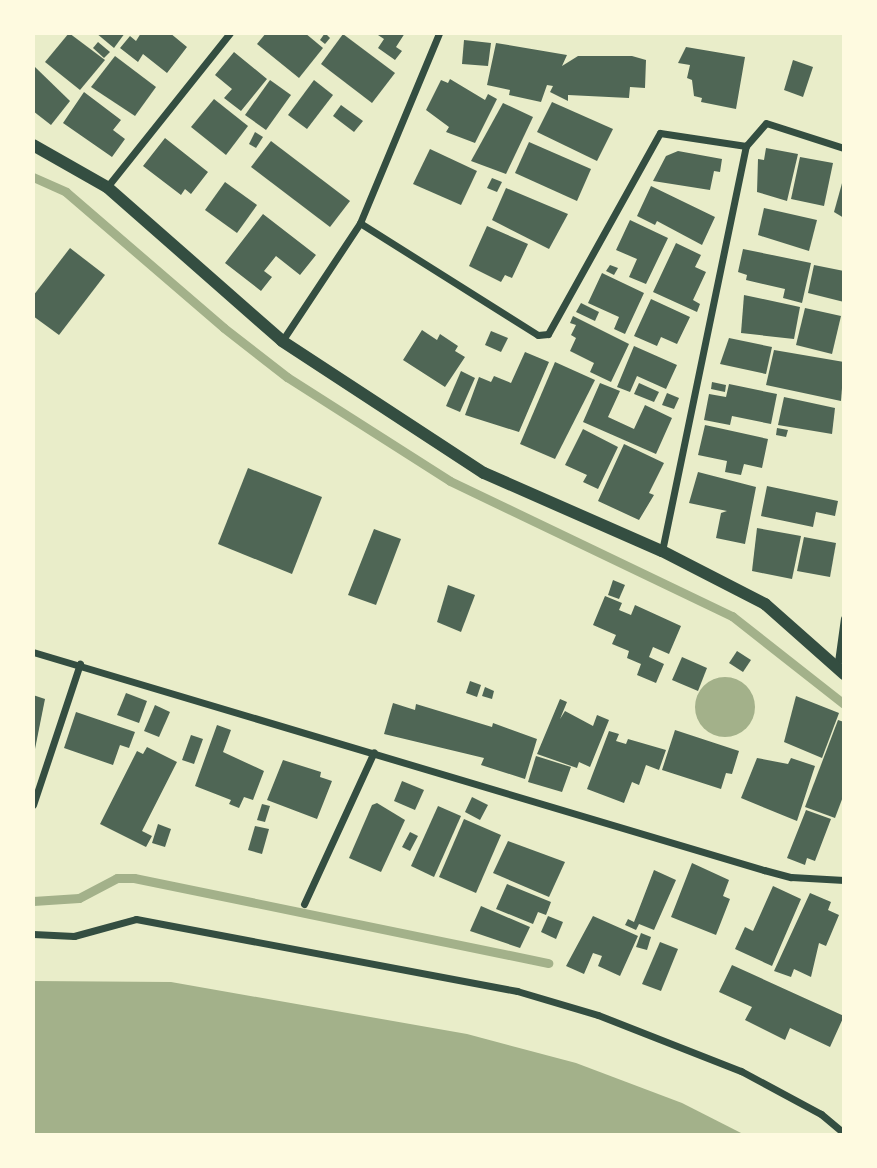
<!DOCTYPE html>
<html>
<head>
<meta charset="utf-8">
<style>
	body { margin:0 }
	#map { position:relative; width:877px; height:1168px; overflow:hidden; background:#e9edc9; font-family:"Source Serif 4",serif }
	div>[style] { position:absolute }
	.water>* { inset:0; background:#a3b18a }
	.round { border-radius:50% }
	.stream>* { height:9px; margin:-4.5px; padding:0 4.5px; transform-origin:4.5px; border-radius:4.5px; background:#a3b18a }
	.building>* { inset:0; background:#4f6655 }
	.minor>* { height:7px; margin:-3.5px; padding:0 3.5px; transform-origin:3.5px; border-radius:3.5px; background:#344e41 }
	.tertiary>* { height:12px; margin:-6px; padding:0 6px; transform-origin:6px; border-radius:6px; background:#344e41 }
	span { translate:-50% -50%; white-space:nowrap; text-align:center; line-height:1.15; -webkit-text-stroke:7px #fefae0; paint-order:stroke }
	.frame { position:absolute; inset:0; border:35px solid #fefae0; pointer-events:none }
</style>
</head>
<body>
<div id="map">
	<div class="water">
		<div class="round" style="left:695px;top:677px;width:60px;height:60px"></div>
		<div style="clip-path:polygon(33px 981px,171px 982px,467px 1034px,576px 1063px,682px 1103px,745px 1135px,33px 1135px)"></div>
	</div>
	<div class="stream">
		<div style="left:33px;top:177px;width:36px;rotate:24deg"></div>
		<div style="left:66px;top:192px;width:208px;rotate:40.7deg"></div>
		<div style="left:224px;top:328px;width:80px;rotate:37.9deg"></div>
		<div style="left:287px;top:377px;width:193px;rotate:32.5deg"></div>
		<div style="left:450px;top:481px;width:313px;rotate:25.6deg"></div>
		<div style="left:732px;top:616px;width:142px;rotate:38.2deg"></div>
		<div style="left:33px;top:901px;width:46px;rotate:-3.7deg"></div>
		<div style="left:79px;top:898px;width:43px;rotate:-27.8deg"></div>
		<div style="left:117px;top:878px;width:17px"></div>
		<div style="left:134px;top:878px;width:423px;rotate:11.6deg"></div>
	</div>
	<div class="building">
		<div style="clip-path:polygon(69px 33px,105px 60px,80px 90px,45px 62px)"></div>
		<div style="clip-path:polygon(96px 33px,125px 33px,114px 48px)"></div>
		<div style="clip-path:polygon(141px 33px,170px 33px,187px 47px,167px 73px,143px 54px,138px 62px,120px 48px,130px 36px,136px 41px)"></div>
		<div style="clip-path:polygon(266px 33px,305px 33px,323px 48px,299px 78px,257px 44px)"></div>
		<div style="clip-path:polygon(325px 33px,330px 38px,325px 44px,320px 40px)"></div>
		<div style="clip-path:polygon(375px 33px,405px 33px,396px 47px,402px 51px,395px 60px,378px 48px,384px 39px)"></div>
		<div style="clip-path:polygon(343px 34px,395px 73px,372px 103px,321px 64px)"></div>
		<div style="clip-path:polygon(464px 40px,491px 43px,488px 66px,462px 64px)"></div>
		<div style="clip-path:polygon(98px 42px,110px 52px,104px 58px,93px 48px)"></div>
		<div style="clip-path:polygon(496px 43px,567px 55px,562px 66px,578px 56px,632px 56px,646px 60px,645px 88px,630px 87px,629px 98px,568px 95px,568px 101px,550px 92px,553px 86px,547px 85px,541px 102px,509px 95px,510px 90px,487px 85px)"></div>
		<div style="clip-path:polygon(686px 47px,745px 57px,736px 109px,701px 102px,702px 98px,694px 96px,692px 80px,687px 78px,690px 65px,678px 63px)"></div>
		<div style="clip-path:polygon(234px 52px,267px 79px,241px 111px,224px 98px,232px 89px,215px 75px)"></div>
		<div style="clip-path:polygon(115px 56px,156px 87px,135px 116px,91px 87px)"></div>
		<div style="clip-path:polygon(793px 60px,813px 67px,803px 97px,784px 90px)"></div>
		<div style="clip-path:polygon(35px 67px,70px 101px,51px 125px,33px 111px)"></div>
		<div style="clip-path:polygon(450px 79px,485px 100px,488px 94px,497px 99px,475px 143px,446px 132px,449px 127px,426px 110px,441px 80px,448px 83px)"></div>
		<div style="clip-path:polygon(270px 80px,291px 95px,266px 130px,245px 115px)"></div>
		<div style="clip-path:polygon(314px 80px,333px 95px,307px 129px,288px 115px)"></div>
		<div style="clip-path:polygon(84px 92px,121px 120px,113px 130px,125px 139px,112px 157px,63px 123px)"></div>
		<div style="clip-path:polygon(214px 99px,248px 126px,226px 155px,191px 127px)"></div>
		<div style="clip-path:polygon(552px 102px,613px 129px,597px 161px,537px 132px)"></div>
		<div style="clip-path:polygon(503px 103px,533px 117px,506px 174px,471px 161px)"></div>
		<div style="clip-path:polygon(341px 105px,363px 121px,354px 132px,333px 116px)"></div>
		<div style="clip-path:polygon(255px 132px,263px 137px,256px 148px,249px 144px)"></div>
		<div style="clip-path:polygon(165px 138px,208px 172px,191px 194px,185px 189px,181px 195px,143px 166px)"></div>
		<div style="clip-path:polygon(271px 141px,350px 201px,330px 227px,251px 167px)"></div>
		<div style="clip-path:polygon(529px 142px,591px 169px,577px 201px,515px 173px)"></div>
		<div style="clip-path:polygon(766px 148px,798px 154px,787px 201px,757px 192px,758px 159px,764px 160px)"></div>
		<div style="clip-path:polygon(430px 149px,477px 171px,461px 205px,413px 184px)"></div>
		<div style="clip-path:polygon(678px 151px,722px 159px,720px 172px,714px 171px,710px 190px,653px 181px,666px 156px)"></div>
		<div style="clip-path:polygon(800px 157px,833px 163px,824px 206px,791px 199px)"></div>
		<div style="clip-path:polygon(844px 176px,844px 218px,834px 212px)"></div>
		<div style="clip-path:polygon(492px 178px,502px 182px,497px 192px,487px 188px)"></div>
		<div style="clip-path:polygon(225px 182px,257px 205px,237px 233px,205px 210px)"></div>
		<div style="clip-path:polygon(651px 186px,715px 217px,702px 245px,657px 221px,655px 225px,637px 216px)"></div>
		<div style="clip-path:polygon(506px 188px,568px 214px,549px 249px,492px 220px)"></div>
		<div style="clip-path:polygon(764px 208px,817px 220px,809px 251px,758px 235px)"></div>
		<div style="clip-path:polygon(263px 214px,316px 255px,300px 275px,276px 256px,264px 271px,272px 277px,261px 291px,225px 263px)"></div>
		<div style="clip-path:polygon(630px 220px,668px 238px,646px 284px,629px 277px,637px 259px,616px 250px)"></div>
		<div style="clip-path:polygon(487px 226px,528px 244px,512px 278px,505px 275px,501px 282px,469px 266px)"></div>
		<div style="clip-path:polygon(676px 243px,701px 255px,695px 267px,706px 272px,693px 300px,700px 304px,697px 312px,653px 292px)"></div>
		<div style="clip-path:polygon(70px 248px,105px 275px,59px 335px,33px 316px,33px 296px)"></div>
		<div style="clip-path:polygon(743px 249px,811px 263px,802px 303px,783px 298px,785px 289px,746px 280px,747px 275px,738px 272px)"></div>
		<div style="clip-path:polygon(610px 265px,618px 268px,614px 275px,606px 271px)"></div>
		<div style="clip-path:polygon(814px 265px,844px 271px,844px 302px,808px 293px)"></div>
		<div style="clip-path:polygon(602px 273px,644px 293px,625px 334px,614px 329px,619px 317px,588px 303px)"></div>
		<div style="clip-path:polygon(744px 295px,800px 307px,794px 339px,741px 333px)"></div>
		<div style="clip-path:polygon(651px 299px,690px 317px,677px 344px,661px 337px,657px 346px,634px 336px)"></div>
		<div style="clip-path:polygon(581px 303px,599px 312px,595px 321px,576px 312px)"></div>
		<div style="clip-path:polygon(805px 308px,841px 316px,832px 354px,796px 345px)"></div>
		<div style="clip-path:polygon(573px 316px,629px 344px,611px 382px,590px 372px,594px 363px,570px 351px,576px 338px,571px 335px,576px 325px,570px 323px)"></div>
		<div style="clip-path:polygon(422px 330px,437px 340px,440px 334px,458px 346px,455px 351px,465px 357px,445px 387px,403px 360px)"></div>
		<div style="clip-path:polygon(491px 331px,508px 338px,501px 352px,485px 345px)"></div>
		<div style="clip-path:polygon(729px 338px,772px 347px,766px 374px,720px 364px)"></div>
		<div style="clip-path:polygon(634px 346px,677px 365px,666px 389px,637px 376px,630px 392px,617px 387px)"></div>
		<div style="clip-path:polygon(774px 350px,844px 362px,841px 401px,766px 385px)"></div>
		<div style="clip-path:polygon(525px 352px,549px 362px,519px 432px,465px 415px,479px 377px,491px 382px,494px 376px,511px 383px)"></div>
		<div style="clip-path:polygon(555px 362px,595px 380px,555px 459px,520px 444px)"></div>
		<div style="clip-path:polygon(461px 371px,475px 378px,460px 412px,446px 406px)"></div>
		<div style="clip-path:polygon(712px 382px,726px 385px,725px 392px,711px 389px)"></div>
		<div style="clip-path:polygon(600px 383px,620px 391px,608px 417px,634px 429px,645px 405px,672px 418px,656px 454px,583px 422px)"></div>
		<div style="clip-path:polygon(639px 383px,659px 392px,654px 402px,634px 394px)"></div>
		<div style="clip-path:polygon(729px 384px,777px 394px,771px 424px,732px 416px,730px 425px,704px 420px,709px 394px,726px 397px)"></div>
		<div style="clip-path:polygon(667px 393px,679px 398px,674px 409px,662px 405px)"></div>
		<div style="clip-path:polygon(784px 397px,835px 408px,832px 434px,778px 425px)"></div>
		<div style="clip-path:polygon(705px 425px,768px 439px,762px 468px,744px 464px,741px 475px,725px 472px,727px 461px,698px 455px)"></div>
		<div style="clip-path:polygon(777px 428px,788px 430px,786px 437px,776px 435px)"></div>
		<div style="clip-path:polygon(583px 429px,618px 447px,598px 489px,583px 482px,587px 475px,565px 465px)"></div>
		<div style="clip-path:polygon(624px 444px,664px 463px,649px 493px,654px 495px,639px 520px,598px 501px)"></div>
		<div style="clip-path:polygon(248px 468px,322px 497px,292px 574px,218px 544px)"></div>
		<div style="clip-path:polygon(698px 472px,756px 487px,745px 544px,716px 538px,721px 513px,727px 511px,689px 503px)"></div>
		<div style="clip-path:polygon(767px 486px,838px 501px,835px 516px,816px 512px,813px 527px,761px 516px)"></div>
		<div style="clip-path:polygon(757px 528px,801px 536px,792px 579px,752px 571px)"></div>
		<div style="clip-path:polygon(374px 529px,401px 539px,376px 605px,348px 595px)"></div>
		<div style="clip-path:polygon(804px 537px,836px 543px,830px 577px,797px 571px)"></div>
		<div style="clip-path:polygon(613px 580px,625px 585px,619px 599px,608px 595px)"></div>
		<div style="clip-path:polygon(448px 585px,475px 595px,461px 632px,437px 622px)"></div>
		<div style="clip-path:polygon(605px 596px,622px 603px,619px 610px,631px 615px,635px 605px,681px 626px,669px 654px,653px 647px,649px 657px,664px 664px,656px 683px,637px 675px,641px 664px,627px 658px,629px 651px,612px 644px,616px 635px,593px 625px)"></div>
		<div style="clip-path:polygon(737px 651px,751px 660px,743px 672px,729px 663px)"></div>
		<div style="clip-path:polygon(682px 657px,707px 668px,698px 691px,672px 680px)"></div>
		<div style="clip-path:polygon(470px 681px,481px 685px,477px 697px,466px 693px)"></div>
		<div style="clip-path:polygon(485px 687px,494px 691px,492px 699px,482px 696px)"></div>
		<div style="clip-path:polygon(126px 693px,147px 701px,139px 723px,117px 715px)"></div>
		<div style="clip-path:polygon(33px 695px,45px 699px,34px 754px,33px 754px)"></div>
		<div style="clip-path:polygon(796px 696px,839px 713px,822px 758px,784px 742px)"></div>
		<div style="clip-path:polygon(560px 699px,567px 702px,560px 719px,565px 711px,593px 726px,597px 715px,609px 720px,590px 767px,579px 762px,577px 768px,537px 754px)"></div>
		<div style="clip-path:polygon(393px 703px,415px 710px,416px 704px,492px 727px,493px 723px,537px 739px,525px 779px,481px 765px,484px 758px,384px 734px)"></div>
		<div style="clip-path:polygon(155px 705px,170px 712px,159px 737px,144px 731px)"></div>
		<div style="clip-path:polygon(76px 712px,135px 732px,129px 748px,120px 745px,113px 765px,64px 748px)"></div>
		<div style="clip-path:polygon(838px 720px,844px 722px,844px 794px,835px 818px,805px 807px)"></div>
		<div style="clip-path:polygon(217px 725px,231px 730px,223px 752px,264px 771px,253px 800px,244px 797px,239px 808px,229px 804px,231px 800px,195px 786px)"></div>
		<div style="clip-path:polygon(675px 730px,739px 751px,732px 774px,726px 773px,721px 789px,662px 770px)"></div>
		<div style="clip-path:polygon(609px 731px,619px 734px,616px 741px,626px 744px,628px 739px,666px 750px,659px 770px,646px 765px,639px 785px,632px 782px,624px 803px,587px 789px)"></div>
		<div style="clip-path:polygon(191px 735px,203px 739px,194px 764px,182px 760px)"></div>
		<div style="clip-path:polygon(147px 747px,177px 762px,142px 831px,152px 836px,146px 847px,100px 824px,137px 751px,143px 754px)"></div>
		<div style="clip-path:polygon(536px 756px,571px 767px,562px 792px,528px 782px)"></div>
		<div style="clip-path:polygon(757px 758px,788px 764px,791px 758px,815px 766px,797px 821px,741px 798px)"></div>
		<div style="clip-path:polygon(283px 760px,321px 772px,320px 777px,332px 781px,317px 819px,267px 800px)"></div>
		<div style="clip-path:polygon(402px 781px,424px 790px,415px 810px,394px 801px)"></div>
		<div style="clip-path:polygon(472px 797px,488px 805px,480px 820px,465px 812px)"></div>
		<div style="clip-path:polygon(377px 803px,405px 820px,381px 872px,349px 858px,372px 805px)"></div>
		<div style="clip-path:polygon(262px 804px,270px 806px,265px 822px,257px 820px)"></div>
		<div style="clip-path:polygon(438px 806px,461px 816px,434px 877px,411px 866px)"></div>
		<div style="clip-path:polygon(806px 810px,831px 819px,815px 861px,807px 858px,805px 865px,787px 858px)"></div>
		<div style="clip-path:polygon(464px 819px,501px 835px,476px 893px,439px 877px)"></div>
		<div style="clip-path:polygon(158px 824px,171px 829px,165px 847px,152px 843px)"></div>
		<div style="clip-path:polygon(255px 826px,269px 829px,262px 854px,248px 850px)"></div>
		<div style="clip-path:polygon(410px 832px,418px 836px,410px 851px,402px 847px)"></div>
		<div style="clip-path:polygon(508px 841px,565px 862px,549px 897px,493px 873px)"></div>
		<div style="clip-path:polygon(692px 863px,729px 880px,723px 896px,730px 899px,716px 935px,671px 917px)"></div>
		<div style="clip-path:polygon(654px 870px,676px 880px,654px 930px,639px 924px,636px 930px,625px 925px,628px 919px,634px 922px)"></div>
		<div style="clip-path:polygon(507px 884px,551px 902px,546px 915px,538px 912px,533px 924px,496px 909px)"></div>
		<div style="clip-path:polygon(773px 886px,801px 899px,772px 966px,735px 949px,745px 927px,753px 931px)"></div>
		<div style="clip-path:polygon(810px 893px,831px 902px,828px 910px,839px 915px,826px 946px,819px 943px,811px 977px,794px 969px,791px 977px,774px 971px)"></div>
		<div style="clip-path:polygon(481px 906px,530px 927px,520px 948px,470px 931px)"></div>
		<div style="clip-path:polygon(548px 916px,563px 922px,556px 939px,541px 932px)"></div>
		<div style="clip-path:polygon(593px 916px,638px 936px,620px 976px,598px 966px,602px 956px,593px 953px,584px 974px,566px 966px)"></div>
		<div style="clip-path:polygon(641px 933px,651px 937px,647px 950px,636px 947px)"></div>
		<div style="clip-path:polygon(660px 942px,678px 949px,661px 991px,642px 984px)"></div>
		<div style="clip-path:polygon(732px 965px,844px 1016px,830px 1047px,790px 1028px,785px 1040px,745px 1020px,752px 1007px,719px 992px)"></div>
	</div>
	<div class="minor">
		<div style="left:107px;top:187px;width:197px;rotate:-51.4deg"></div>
		<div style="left:360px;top:223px;width:210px;rotate:32.2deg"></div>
		<div style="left:538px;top:335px;width:10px;rotate:-6deg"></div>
		<div style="left:548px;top:334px;width:230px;rotate:-60.9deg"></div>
		<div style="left:660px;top:133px;width:87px;rotate:8.6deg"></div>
		<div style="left:282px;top:341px;width:141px;rotate:-56.5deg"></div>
		<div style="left:360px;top:223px;width:206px;rotate:-67.4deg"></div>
		<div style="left:662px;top:551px;width:414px;rotate:-78.3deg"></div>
		<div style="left:746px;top:146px;width:30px;rotate:-49deg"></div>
		<div style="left:766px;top:123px;width:82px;rotate:17.8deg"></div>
		<div style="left:33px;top:652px;width:763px;rotate:16.61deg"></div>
		<div style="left:764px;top:870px;width:28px;rotate:15deg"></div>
		<div style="left:791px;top:877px;width:53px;rotate:3.2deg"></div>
		<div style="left:837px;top:669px;width:51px;rotate:-82.2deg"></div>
		<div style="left:33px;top:805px;width:149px;rotate:-71.6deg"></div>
		<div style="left:304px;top:904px;width:167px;rotate:-65.3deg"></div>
		<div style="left:33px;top:934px;width:41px;rotate:2.8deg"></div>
		<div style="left:74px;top:936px;width:64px;rotate:-15.3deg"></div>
		<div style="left:136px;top:919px;width:388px;rotate:10.7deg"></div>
		<div style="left:517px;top:991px;width:84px;rotate:16.5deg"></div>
		<div style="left:598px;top:1015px;width:154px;rotate:21.4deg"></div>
		<div style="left:741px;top:1071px;width:91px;rotate:28.3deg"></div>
		<div style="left:821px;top:1114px;width:30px;rotate:40deg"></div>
	</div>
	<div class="tertiary">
		<div style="left:33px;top:145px;width:85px;rotate:29.6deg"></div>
		<div style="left:107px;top:187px;width:233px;rotate:41.3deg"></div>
		<div style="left:282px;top:341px;width:241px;rotate:33.2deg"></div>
		<div style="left:484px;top:473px;width:194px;rotate:23.7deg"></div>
		<div style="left:662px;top:551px;width:116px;rotate:27.2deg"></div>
		<div style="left:765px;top:604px;width:106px;rotate:41.5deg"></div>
	</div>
	<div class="frame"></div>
</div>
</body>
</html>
